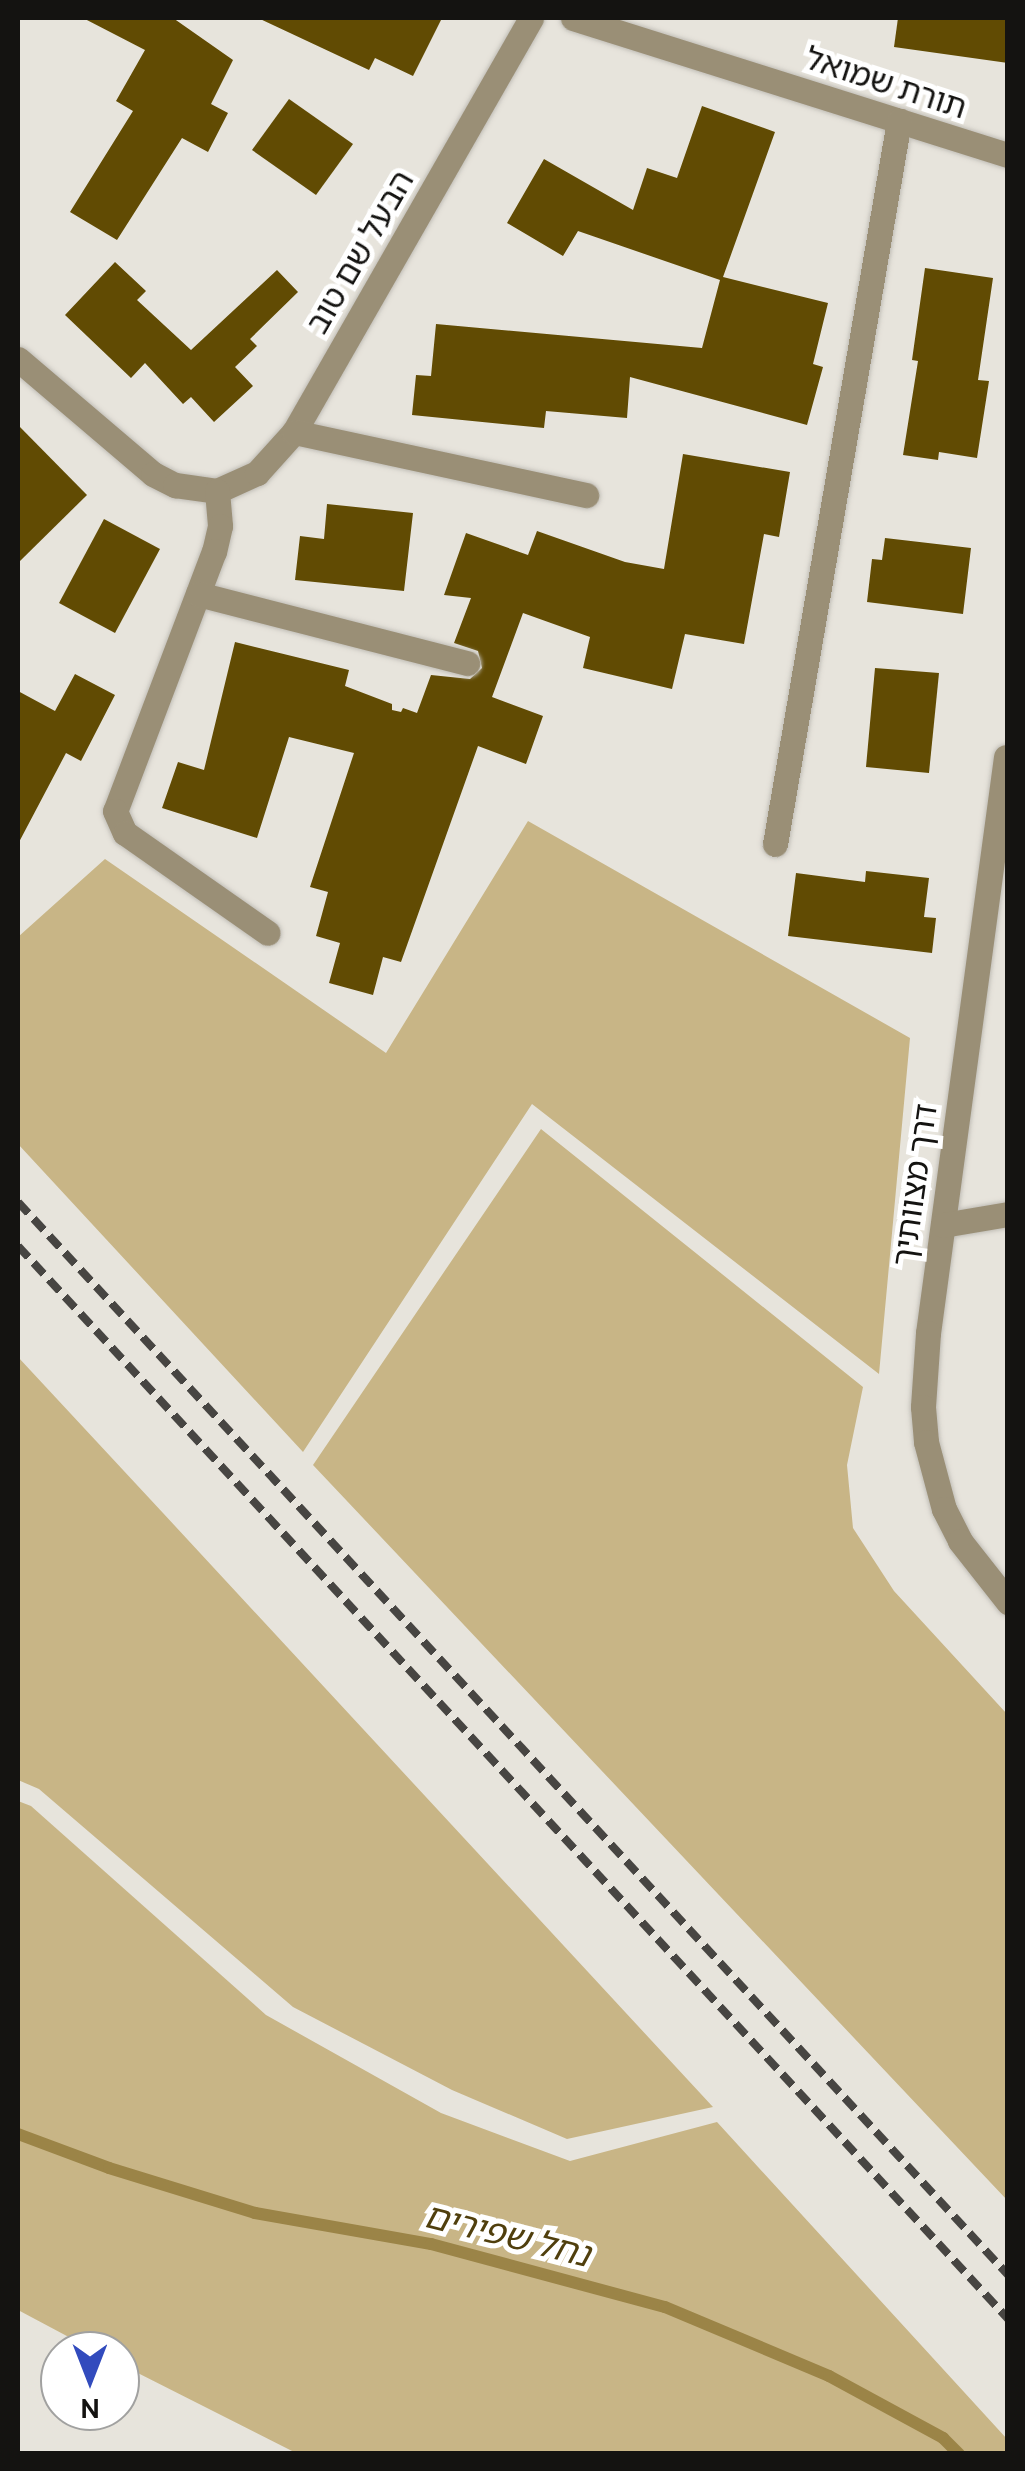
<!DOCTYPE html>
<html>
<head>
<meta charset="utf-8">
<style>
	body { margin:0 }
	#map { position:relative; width:1025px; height:2471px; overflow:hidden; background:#e7e4dc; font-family:Cabin,"Noto Sans Hebrew",sans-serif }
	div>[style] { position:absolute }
	.green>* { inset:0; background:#c8b586 }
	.stream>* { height:12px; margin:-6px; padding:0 6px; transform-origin:6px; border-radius:6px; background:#9b8447 }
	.building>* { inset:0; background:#614b03 }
	.roads { filter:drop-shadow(0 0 2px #c1beb7) drop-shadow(0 0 2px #c1beb7) }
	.minor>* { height:25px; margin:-12.5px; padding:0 12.5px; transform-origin:12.5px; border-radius:12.5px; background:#9a8f76 }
	.rail>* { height:8px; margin-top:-4px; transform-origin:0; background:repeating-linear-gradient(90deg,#474542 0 15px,transparent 0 23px) }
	span { translate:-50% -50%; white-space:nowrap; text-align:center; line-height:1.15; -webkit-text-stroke:10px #fff; paint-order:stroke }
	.street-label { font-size:32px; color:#141311 }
	.water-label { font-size:35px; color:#503f0d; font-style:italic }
	.frame { position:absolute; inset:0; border:20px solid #141311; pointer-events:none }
	.north { position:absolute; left:40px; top:2331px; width:100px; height:100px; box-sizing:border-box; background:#fff; border:2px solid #a1a1a0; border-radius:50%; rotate:180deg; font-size:28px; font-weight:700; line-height:40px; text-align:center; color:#141311 }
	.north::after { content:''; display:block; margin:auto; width:35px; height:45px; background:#324bbd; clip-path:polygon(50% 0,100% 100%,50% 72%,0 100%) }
</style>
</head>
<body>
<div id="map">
	<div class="green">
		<div style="clip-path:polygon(528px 821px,910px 1038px,879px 1374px,532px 1104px,303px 1452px,18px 1144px,18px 937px,105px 859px,386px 1053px)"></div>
		<div style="clip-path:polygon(541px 1129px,863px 1387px,847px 1465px,853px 1528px,894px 1591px,1007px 1714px,1007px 2200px,313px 1465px)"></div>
		<div style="clip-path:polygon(18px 1357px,163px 1513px,713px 2107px,567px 2139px,452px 2090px,293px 2007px,39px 1789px,18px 1780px)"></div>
		<div style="clip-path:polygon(18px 1801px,31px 1806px,266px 2015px,441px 2113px,570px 2161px,717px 2122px,1007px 2439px,1007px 2453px,296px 2453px,120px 2364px,120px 2351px,95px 2351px,18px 2310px)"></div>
	</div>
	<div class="stream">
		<div style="left:18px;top:2134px;width:97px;rotate:20.5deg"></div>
		<div style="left:109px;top:2168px;width:153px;rotate:17.1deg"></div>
		<div style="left:255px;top:2213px;width:179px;rotate:10deg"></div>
		<div style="left:431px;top:2244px;width:242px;rotate:15.1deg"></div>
		<div style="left:665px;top:2307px;width:178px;rotate:22.8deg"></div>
		<div style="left:829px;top:2376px;width:130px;rotate:28.5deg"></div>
		<div style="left:943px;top:2438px;width:23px;rotate:45deg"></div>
	</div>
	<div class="building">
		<div style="clip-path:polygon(83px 18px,173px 18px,233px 60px,211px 104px,228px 113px,208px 152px,182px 138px,117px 240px,70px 212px,133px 111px,116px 101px,145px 50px)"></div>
		<div style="clip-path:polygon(258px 18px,442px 18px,413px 76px,375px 58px,369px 70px)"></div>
		<div style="clip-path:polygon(898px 18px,1008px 18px,1008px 63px,894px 47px)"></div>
		<div style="clip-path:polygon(289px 99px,353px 144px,316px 195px,252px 150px)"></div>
		<div style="clip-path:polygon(702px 106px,775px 132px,723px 277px,828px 303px,813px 364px,823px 367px,807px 425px,630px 377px,627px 418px,546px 411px,544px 428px,412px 415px,416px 375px,431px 376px,436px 324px,702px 348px,720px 280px,578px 231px,563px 256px,507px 223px,544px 159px,633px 210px,647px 168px,677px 178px)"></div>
		<div style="clip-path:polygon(115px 262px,146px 291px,137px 300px,191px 350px,277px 270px,298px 292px,250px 339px,257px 346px,235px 367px,253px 386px,214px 422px,191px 397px,183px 404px,145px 363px,131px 378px,65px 315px)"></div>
		<div style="clip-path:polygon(925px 268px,993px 278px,978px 380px,989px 381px,977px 458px,939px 452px,938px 460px,903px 455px,918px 361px,912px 360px)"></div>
		<div style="clip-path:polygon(18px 425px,87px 495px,18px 563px)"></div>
		<div style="clip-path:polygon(683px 454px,790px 472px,779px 537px,764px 534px,744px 644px,685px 634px,672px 689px,583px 668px,590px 637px,523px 613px,492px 697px,543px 716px,526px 764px,478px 746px,401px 962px,383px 957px,373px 995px,329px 983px,340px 943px,316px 936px,328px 892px,310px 887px,354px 753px,289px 737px,257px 838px,162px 808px,178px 762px,204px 770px,235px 642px,349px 670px,345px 686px,392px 704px,392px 710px,401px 712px,403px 708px,417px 713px,431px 675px,470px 679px,482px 668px,478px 651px,454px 643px,471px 598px,444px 595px,466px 533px,528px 555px,537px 531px,625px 562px,664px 569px)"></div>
		<div style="clip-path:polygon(327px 504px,413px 513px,404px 591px,295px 580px,300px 536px,324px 539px)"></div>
		<div style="clip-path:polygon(104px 519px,160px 549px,115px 633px,59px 603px)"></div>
		<div style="clip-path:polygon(885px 538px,971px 548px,963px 614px,867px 602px,872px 559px,882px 560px)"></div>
		<div style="clip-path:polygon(875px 668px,939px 673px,929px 773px,866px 767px)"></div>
		<div style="clip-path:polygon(75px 674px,115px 695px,81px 761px,66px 753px,18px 844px,18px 691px,55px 711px)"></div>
		<div style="clip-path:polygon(866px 871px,929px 878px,924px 917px,936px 918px,932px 953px,788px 936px,796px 873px,865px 882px)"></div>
	</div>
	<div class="roads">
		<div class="minor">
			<div style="left:573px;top:18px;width:456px;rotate:17.5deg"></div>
			<div style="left:18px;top:359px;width:177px;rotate:40.4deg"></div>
			<div style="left:153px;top:474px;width:25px;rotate:27deg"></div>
			<div style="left:175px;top:485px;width:42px;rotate:8.1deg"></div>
			<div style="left:217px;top:491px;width:44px;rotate:-24.2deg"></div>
			<div style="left:257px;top:473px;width:55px;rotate:-47.9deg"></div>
			<div style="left:294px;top:432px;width:477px;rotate:-60.2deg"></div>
			<div style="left:294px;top:432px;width:299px;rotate:12.2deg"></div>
			<div style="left:217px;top:491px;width:35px;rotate:85deg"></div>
			<div style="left:220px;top:526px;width:26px;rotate:103deg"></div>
			<div style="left:214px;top:551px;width:278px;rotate:110.8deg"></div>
			<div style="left:115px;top:811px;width:24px;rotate:66deg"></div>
			<div style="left:125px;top:833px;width:174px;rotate:35deg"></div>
			<div style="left:198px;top:594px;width:278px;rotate:14.4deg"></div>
			<div style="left:1006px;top:757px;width:581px;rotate:97.71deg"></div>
			<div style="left:928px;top:1333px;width:74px;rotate:93.9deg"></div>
			<div style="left:923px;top:1407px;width:35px;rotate:85deg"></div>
			<div style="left:926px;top:1442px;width:69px;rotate:75deg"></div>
			<div style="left:944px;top:1509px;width:36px;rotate:63deg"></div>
			<div style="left:960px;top:1541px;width:78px;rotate:51.8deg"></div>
			<div style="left:775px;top:844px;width:734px;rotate:-80.27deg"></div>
			<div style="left:943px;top:1225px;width:66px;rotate:-9.6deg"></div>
		</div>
	</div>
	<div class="rail">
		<div style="left:18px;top:1202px;width:1460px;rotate:47.3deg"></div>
		<div style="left:18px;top:1246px;width:1460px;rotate:47.3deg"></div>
	</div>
	<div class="street-label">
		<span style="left:886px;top:83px;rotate:18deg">תורת שמואל</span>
		<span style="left:360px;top:252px;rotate:-60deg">הבעל שם טוב</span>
		<span style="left:915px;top:1185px;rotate:-82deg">דרך מצוותיך</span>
	</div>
	<div class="water-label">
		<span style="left:507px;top:2235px;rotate:14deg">נחל שפירים</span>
	</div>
	<div class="frame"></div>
	<div class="north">N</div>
</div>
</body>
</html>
